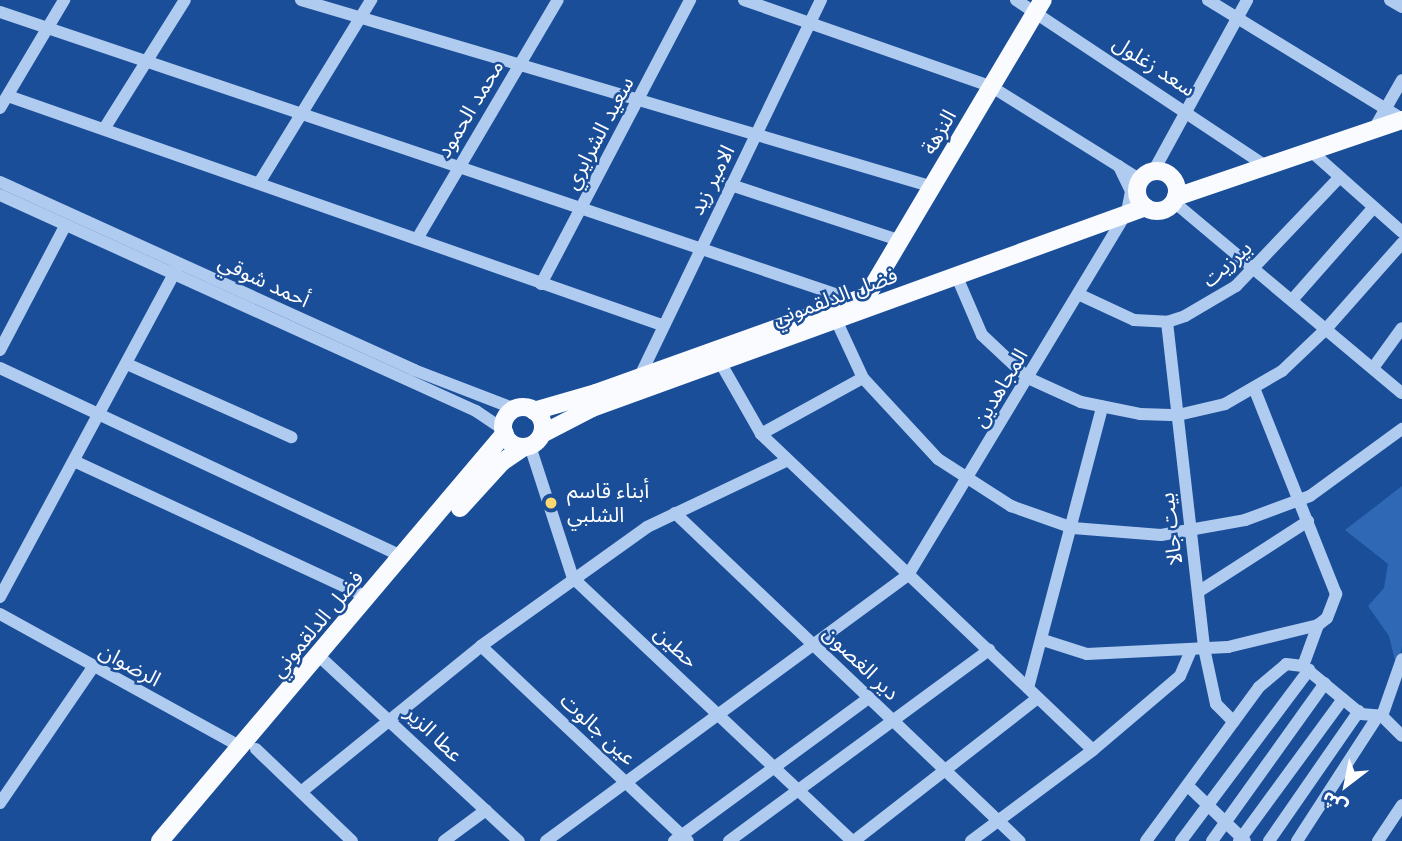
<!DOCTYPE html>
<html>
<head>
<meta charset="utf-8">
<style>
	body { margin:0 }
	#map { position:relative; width:1402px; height:841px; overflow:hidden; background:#1b4e98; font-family:Helvetica,"Noto Sans Arabic",sans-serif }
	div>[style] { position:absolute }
	.green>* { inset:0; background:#2f68b5 }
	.minor>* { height:12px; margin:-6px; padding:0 6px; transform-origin:6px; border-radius:6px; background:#b0cbf0 }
	.major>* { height:18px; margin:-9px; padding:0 9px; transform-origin:9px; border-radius:9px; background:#f9fbff }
	.major>.ring { margin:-9px; padding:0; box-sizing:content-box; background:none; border:18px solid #f9fbff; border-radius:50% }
	.dots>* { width:19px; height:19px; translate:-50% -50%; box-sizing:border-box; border:4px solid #1b4e98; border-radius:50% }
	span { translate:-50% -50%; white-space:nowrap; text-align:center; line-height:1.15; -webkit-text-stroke:5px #1b4e98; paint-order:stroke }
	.street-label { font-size:21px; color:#fff }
	.poi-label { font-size:21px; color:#fff }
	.left { translate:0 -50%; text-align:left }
	.north { position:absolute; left:1311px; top:750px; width:70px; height:70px; -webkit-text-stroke:5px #1b4e98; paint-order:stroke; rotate:212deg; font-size:19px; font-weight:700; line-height:28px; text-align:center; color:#fff }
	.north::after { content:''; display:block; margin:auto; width:24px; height:32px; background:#fff; clip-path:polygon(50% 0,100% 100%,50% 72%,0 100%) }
</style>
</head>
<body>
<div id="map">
	<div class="green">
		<div style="clip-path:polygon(1402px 486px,1402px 647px,1397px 669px,1389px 636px,1368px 606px,1384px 588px,1388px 564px,1345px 530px)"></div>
	</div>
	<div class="minor">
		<div style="left:301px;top:0;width:659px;rotate:16.48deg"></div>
		<div style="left:744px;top:0;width:263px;rotate:19.3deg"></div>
		<div style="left:992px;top:87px;width:176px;rotate:32deg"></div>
		<div style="left:1016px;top:0;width:304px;rotate:33.6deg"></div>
		<div style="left:1208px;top:0;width:228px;rotate:31.5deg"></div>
		<div style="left:1390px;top:0;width:14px;rotate:30deg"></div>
		<div style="left:0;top:12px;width:903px;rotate:18.66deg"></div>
		<div style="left:8px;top:96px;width:693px;rotate:19.3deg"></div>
		<div style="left:0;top:108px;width:126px;rotate:-59.3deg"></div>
		<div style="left:104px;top:129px;width:152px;rotate:-57.9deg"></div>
		<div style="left:1374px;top:129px;width:56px;rotate:-60.3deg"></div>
		<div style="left:1313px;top:153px;width:119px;rotate:41.6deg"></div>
		<div style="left:1153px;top:172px;width:196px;rotate:-61.3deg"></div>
		<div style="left:0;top:182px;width:455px;rotate:24.4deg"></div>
		<div style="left:414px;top:370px;width:108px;rotate:21.1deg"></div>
		<div style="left:259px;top:183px;width:215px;rotate:-58.5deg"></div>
		<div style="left:731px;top:185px;width:179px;rotate:18.2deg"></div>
		<div style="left:0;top:195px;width:523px;rotate:24.41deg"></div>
		<div style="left:476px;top:411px;width:34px;rotate:34deg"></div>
		<div style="left:1174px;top:202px;width:297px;rotate:40deg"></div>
		<div style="left:417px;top:239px;width:277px;rotate:-59.5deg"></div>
		<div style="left:957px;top:277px;width:63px;rotate:66.7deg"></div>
		<div style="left:982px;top:335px;width:63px;rotate:43.1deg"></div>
		<div style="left:1028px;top:378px;width:58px;rotate:24.4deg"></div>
		<div style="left:1081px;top:402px;width:60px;rotate:11.5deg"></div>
		<div style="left:1140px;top:414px;width:38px;rotate:2deg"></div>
		<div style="left:1178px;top:415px;width:48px;rotate:-13.2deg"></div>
		<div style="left:1225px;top:404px;width:66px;rotate:-30.1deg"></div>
		<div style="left:1282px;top:371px;width:61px;rotate:-43.7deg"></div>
		<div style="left:1326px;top:329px;width:115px;rotate:-48.5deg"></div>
		<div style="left:541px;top:284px;width:321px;rotate:-62.3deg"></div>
		<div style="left:1078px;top:294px;width:62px;rotate:24.9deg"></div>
		<div style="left:1134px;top:320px;width:33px;rotate:3deg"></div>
		<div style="left:1167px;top:322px;width:19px;rotate:-18deg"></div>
		<div style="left:1185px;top:316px;width:59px;rotate:-30.5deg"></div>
		<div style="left:1236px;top:286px;width:149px;rotate:-46.4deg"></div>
		<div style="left:1292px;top:300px;width:123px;rotate:-48.6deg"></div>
		<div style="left:837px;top:322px;width:62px;rotate:65.1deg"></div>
		<div style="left:863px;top:378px;width:110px;rotate:47.2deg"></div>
		<div style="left:938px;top:459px;width:87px;rotate:32.8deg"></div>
		<div style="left:1011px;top:506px;width:66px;rotate:19.5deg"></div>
		<div style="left:1073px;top:528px;width:88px;rotate:4.5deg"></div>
		<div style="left:1161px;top:535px;width:85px;rotate:-10.1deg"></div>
		<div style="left:1245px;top:520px;width:69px;rotate:-20.3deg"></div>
		<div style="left:1310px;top:496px;width:114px;rotate:-36.1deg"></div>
		<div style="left:1167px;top:322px;width:328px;rotate:83.5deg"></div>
		<div style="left:1204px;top:648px;width:57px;rotate:77.9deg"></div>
		<div style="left:1216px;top:704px;width:25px;rotate:45deg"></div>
		<div style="left:0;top:350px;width:140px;rotate:-62.3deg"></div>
		<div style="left:720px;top:362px;width:83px;rotate:60.3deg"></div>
		<div style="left:761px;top:434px;width:458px;rotate:43.6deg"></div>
		<div style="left:1093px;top:750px;width:114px;rotate:-40.4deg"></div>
		<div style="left:1180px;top:676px;width:28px;rotate:-67deg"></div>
		<div style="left:127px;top:364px;width:180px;rotate:24deg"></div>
		<div style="left:0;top:368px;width:445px;rotate:25.1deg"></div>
		<div style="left:1373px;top:368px;width:49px;rotate:-54.1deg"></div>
		<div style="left:639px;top:378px;width:420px;rotate:-64.3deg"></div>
		<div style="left:761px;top:434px;width:116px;rotate:-28.8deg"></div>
		<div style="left:530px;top:446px;width:139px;rotate:72deg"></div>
		<div style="left:573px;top:578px;width:383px;rotate:43.3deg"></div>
		<div style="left:74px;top:461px;width:325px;rotate:24.9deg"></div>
		<div style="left:675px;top:513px;width:476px;rotate:43.6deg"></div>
		<div style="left:1198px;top:592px;width:131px;rotate:-32.8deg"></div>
		<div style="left:0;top:597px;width:374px;rotate:-61.7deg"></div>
		<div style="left:0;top:614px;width:277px;rotate:28.9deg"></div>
		<div style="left:1043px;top:640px;width:46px;rotate:17.7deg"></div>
		<div style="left:1087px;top:654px;width:141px;rotate:-2.8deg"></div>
		<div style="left:1228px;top:647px;width:93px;rotate:-13.7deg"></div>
		<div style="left:1318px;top:625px;width:11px;rotate:-38deg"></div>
		<div style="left:1327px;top:618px;width:26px;rotate:-69deg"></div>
		<div style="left:1336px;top:594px;width:219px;rotate:-111.7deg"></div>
		<div style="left:481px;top:646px;width:284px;rotate:43.3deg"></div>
		<div style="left:320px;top:657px;width:271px;rotate:42.8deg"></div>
		<div style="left:1303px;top:666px;width:44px;rotate:-69.9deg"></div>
		<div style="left:1028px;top:688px;width:291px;rotate:-75.2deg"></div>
		<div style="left:1382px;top:716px;width:60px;rotate:-70.7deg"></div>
		<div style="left:256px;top:749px;width:133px;rotate:43.8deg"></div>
		<div style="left:1188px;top:786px;width:79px;rotate:44deg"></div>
		<div style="left:301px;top:792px;width:232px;rotate:-39deg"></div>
		<div style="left:481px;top:646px;width:204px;rotate:-35.6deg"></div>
		<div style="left:647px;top:527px;width:156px;rotate:-25.4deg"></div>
		<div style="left:0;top:803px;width:165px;rotate:-55.6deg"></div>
		<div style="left:444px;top:841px;width:52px;rotate:-36.4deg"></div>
		<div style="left:546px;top:841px;width:449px;rotate:-36.3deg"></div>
		<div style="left:908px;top:575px;width:424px;rotate:-58.9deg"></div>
		<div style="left:1127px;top:212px;width:21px;rotate:-79deg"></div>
		<div style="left:1131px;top:191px;width:28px;rotate:-116deg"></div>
		<div style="left:674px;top:841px;width:242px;rotate:-36.3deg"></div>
		<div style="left:729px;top:841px;width:323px;rotate:-36.3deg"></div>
		<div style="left:854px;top:841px;width:233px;rotate:-37.9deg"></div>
		<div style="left:971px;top:841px;width:152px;rotate:-36.7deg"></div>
		<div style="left:1146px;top:841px;width:191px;rotate:-53.7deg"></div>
		<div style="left:1259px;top:687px;width:35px;rotate:-40deg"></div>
		<div style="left:1286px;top:664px;width:17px;rotate:7deg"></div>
		<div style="left:1303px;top:666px;width:75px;rotate:39.6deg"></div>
		<div style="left:1361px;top:714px;width:21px;rotate:5deg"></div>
		<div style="left:1382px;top:716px;width:28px;rotate:45deg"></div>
		<div style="left:1181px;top:841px;width:214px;rotate:-53.2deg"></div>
		<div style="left:1212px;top:841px;width:194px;rotate:-54.4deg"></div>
		<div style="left:1239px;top:841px;width:176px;rotate:-53.8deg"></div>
		<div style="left:1269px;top:841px;width:158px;rotate:-55.3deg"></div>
		<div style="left:1297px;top:841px;width:149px;rotate:-57.1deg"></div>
		<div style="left:1378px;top:841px;width:43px;rotate:-56.3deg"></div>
	</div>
	<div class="major">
		<div class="ring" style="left:1137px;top:171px;width:22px;height:22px"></div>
		<div style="left:1176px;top:197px;width:239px;rotate:-18.8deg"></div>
		<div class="ring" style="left:503px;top:407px;width:22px;height:22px"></div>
		<div style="left:534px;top:411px;width:65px;rotate:-16.2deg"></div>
		<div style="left:596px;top:393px;width:288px;rotate:-19.7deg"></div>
		<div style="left:867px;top:296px;width:344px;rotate:-59.3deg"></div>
		<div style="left:542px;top:434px;width:56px;rotate:-27.5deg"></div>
		<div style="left:592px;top:408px;width:589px;rotate:-19.94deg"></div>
		<div style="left:460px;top:508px;width:62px;rotate:-47.6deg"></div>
		<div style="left:502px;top:462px;width:27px;rotate:-34deg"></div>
		<div style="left:160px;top:841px;width:534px;rotate:-49.78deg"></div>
	</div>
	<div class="dots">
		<div style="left:551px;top:503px;background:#ffd96f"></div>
	</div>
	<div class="street-label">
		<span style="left:1154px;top:66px;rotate:33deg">سعد زغلول</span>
		<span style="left:470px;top:109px;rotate:-59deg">محمد الحمود</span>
		<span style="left:939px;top:132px;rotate:-60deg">النزهة</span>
		<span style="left:599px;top:133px;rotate:-62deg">سعيد الشرايري</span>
		<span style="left:712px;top:180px;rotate:-63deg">الامير زيد</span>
		<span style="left:1227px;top:264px;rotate:-42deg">بيرزيت</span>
		<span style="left:264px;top:281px;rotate:25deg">أحمد شوقي</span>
		<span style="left:835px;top:297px;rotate:-20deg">فضل الدلقموني</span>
		<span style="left:1000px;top:388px;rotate:-59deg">المجاهدين</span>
		<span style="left:1171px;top:529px;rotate:-97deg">بيت جالا</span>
		<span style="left:317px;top:624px;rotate:-50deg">فضل الدلقموني</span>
		<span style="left:676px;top:647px;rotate:43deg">حطين</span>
		<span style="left:861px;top:663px;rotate:44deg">دير الغصون</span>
		<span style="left:130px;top:665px;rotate:29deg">الرضوان</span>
		<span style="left:598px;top:729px;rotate:43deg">عين جالوت</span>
		<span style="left:434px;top:734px;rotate:44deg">عطا الزير</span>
	</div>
	<div class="poi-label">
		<span class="left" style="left:567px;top:503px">أبناء قاسم<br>الشلبي</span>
	</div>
	<div class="north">ش</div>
</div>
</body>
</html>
